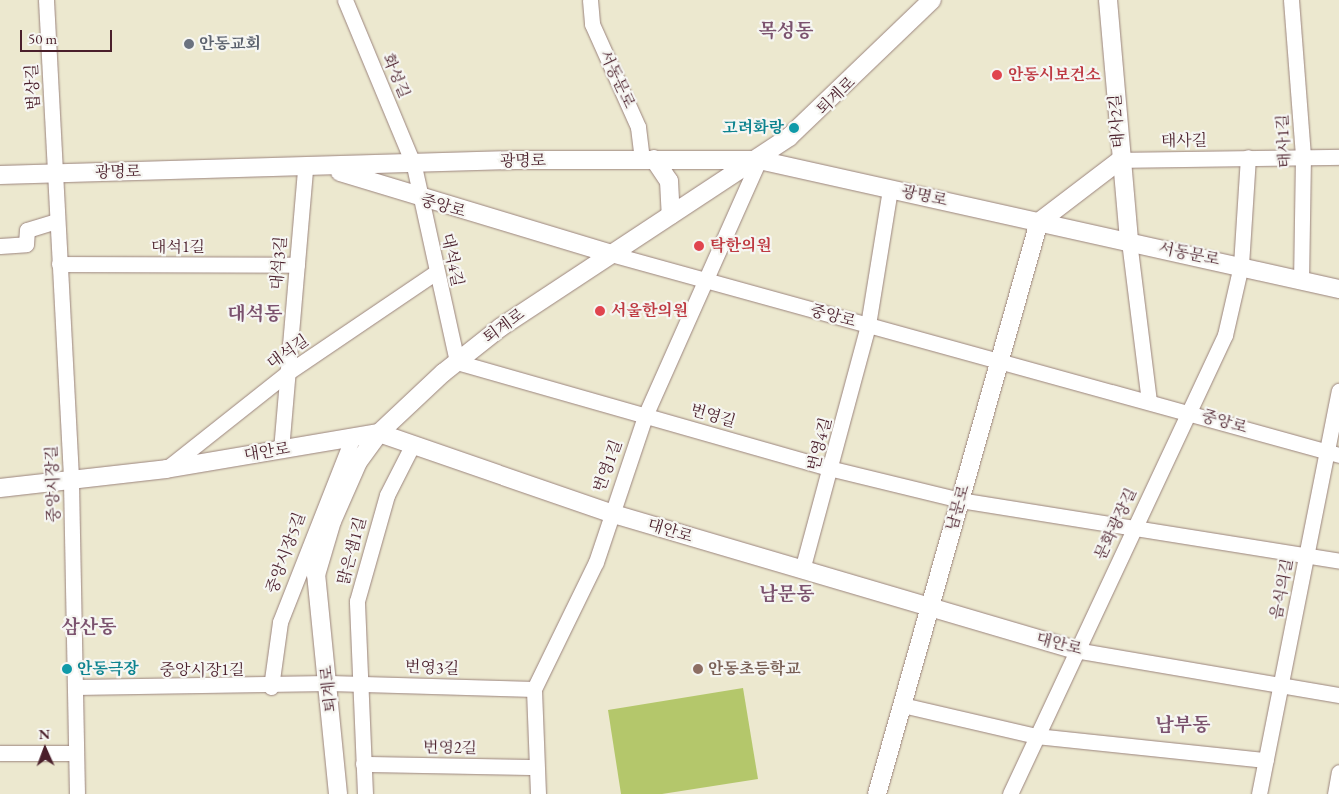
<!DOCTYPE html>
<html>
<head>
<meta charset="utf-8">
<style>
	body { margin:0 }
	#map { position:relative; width:1339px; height:794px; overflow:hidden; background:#ece8cf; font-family:"EB Garamond","Noto Serif KR",serif }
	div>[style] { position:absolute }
	.green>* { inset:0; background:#b4c76b }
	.roads { filter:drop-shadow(0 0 1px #9b847d) drop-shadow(0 0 1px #9b847d) }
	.minor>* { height:15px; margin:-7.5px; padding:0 7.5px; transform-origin:7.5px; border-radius:7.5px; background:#fff }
	.tertiary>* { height:18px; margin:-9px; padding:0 9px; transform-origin:9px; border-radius:9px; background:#fff }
	.dots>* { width:14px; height:14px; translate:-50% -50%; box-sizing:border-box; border:2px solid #f6f6f2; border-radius:50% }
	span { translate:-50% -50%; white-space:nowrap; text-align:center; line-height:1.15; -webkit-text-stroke:4.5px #f6f6f2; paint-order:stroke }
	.worship-label { font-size:16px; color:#5b616d; font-weight:700 }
	.left { translate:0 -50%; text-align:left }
	.health-label { font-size:16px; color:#be3a42; font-weight:700 }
	.street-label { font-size:16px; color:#4a1f2b }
	.culture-label { font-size:16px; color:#0d838f; font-weight:700 }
	.right { translate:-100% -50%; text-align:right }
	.education-label { font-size:16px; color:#785e54; font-weight:700 }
	.quarter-label { font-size:19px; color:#7b526e; font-weight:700 }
	.north { position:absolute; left:20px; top:724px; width:50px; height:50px; -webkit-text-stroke:4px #f6f6f2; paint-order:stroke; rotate:358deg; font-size:14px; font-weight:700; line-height:20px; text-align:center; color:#4a1f2b }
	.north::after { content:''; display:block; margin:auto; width:18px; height:22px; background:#4a1f2b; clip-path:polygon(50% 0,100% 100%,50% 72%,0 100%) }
	.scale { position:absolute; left:20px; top:30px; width:92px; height:22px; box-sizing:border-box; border:2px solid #4a1f2b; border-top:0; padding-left:6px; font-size:15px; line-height:18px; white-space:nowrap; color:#4a1f2b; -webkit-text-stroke:4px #f6f6f2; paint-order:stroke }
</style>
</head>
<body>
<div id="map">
	<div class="green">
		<div style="clip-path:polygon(743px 688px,758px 779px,662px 794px,621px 794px,608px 710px)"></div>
	</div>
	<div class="roads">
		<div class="minor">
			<div style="left:46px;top:0;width:483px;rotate:87deg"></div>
			<div style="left:71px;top:482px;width:312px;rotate:88.9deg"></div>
			<div style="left:345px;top:0;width:180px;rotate:67.4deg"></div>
			<div style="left:414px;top:166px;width:201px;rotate:77.6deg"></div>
			<div style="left:457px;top:362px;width:391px;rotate:15.9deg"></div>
			<div style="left:833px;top:469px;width:131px;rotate:13.7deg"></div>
			<div style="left:960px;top:500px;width:384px;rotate:9.1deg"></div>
			<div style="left:590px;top:0;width:24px;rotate:85deg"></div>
			<div style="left:592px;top:24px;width:113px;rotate:65.9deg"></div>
			<div style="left:638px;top:127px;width:32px;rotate:83deg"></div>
			<div style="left:1291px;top:0;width:156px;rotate:85.6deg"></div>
			<div style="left:1303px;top:156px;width:124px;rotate:90.9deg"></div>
			<div style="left:1120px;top:160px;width:219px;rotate:-0.8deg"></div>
			<div style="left:1129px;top:241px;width:162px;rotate:82.9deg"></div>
			<div style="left:0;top:246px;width:26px;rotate:-4deg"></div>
			<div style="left:26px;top:244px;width:14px;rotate:-86deg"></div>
			<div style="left:27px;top:230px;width:31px;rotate:-17deg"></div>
			<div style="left:611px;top:254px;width:755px;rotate:15.43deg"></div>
			<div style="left:59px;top:264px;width:238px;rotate:0.2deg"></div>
			<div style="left:281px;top:450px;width:283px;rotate:-85.1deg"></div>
			<div style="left:166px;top:469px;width:154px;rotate:-38.4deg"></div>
			<div style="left:287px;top:373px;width:180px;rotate:-34.1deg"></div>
			<div style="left:802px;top:570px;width:254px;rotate:-74.9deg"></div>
			<div style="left:868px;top:325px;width:138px;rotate:-80.8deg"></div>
			<div style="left:1075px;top:650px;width:268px;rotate:9.7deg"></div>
			<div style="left:75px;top:687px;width:254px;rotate:-0.9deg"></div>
			<div style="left:329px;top:683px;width:205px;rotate:1.7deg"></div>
			<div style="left:271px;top:687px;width:66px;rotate:-82.1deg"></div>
			<div style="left:280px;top:622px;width:199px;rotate:-68.5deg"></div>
			<div style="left:902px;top:705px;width:138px;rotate:13deg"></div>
			<div style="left:1036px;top:736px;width:231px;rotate:6deg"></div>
			<div style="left:0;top:753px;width:76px"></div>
			<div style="left:363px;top:764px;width:172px;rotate:1deg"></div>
			<div style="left:365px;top:794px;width:193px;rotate:-92.4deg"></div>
			<div style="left:357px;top:601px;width:110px;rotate:-74.2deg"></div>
			<div style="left:387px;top:495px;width:57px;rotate:-63deg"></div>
			<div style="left:538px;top:794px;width:105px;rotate:-92.2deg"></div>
			<div style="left:534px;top:689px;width:141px;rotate:-64deg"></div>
			<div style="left:596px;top:562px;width:154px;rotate:-71.4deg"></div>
			<div style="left:645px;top:416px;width:280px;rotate:-66deg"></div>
			<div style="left:1010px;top:794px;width:507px;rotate:-64.9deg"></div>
			<div style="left:1225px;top:335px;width:72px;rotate:-77.1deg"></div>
			<div style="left:1241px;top:265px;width:108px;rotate:-86.3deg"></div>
			<div style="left:1259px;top:794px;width:411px;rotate:-78.8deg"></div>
			<div style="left:1335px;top:794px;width:22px;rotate:-80deg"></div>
		</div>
		<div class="tertiary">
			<div style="left:1108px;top:0;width:242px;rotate:85deg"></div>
			<div style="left:654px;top:159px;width:27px;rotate:56deg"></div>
			<div style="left:669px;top:181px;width:34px;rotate:87deg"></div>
			<div style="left:340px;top:172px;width:283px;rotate:16.8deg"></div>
			<div style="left:0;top:175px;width:516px;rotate:-1.67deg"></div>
			<div style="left:516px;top:160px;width:243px"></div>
			<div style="left:759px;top:160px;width:594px;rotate:12.54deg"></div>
			<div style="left:1039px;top:222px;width:102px;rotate:-37.4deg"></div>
			<div style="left:0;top:488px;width:167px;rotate:-6.5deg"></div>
			<div style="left:166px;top:469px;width:216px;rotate:-9.6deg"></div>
			<div style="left:379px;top:433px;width:244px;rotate:19.1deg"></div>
			<div style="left:610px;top:513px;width:485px;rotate:16.4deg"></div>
			<div style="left:338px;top:794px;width:220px;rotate:-95.7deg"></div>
			<div style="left:316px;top:575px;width:56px;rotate:-73.5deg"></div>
			<div style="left:332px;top:521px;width:64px;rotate:-66.2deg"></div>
			<div style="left:358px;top:462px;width:36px;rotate:-54deg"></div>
			<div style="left:379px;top:433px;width:88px;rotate:-43.2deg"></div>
			<div style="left:443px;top:373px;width:74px;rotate:-38.4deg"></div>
			<div style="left:501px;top:327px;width:345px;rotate:-33.4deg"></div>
			<div style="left:789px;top:137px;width:198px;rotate:-43.8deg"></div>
			<div style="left:877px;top:794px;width:594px;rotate:-74.19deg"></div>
		</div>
	</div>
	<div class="dots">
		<div style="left:189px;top:44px;background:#6b7280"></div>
		<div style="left:997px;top:75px;background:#e0444e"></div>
		<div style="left:794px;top:128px;background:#0f9aa8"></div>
		<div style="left:699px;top:246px;background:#e0444e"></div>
		<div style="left:600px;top:311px;background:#e0444e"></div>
		<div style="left:67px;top:669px;background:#0f9aa8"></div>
		<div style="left:698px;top:669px;background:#8d6e63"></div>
	</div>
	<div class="worship-label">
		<span class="left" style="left:199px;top:44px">안동교회</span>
	</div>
	<div class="health-label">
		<span class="left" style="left:1008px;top:75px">안동시보건소</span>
		<span class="left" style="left:710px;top:246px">탁한의원</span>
		<span class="left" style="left:611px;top:311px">서울한의원</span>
	</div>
	<div class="street-label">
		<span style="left:396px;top:76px;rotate:67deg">화성길</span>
		<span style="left:617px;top:79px;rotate:65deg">서동문로</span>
		<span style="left:33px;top:87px;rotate:-93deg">법상길</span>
		<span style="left:836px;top:96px;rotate:-44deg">퇴계로</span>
		<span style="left:1117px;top:121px;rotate:-94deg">태사2길</span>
		<span style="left:1184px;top:141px;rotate:-1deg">태사길</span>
		<span style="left:1284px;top:141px;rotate:-93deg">태사1길</span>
		<span style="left:523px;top:161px;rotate:-1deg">광명로</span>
		<span style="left:118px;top:172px;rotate:-1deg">광명로</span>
		<span style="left:924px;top:196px;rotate:13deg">광명로</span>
		<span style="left:443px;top:206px;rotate:16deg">중앙로</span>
		<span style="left:178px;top:247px">대석1길</span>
		<span style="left:1189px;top:254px;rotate:12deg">서동문로</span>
		<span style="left:452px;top:260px;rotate:78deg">대석4길</span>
		<span style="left:279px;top:263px;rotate:-85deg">대석3길</span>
		<span style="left:833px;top:316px;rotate:15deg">중앙로</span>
		<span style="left:504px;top:326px;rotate:-36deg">퇴계로</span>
		<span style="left:288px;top:352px;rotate:-35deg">대석길</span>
		<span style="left:713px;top:416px;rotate:16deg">번영길</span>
		<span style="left:1224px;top:422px;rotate:16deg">중앙로</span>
		<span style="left:820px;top:444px;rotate:-76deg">번영4길</span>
		<span style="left:267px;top:452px;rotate:-9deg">대안로</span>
		<span style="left:608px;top:466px;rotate:-70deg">번영1길</span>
		<span style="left:53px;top:484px;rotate:-92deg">중앙시장길</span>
		<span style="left:958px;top:508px;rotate:-74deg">남문로</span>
		<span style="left:1116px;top:524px;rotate:-65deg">문화광장길</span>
		<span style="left:670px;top:531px;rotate:17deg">대안로</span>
		<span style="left:352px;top:551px;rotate:-75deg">맑은샘1길</span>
		<span style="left:286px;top:553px;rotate:-70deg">중앙시장5길</span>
		<span style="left:1282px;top:589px;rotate:-79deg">음식의길</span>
		<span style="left:1059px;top:644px;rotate:15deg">대안로</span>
		<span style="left:432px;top:668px;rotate:2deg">번영3길</span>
		<span style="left:202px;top:670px">중앙시장1길</span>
		<span style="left:329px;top:689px;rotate:-96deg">퇴계로</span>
		<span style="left:450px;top:748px;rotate:1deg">번영2길</span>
	</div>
	<div class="culture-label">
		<span class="right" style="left:784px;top:128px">고려화랑</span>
		<span class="left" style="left:77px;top:669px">안동극장</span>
	</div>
	<div class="education-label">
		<span class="left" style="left:708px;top:669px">안동초등학교</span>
	</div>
	<div class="quarter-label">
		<span style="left:786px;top:31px">목성동</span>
		<span style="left:255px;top:314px">대석동</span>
		<span style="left:787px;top:594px">남문동</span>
		<span style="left:89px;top:627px">삼산동</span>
		<span style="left:1183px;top:725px">남부동</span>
	</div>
	<div class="north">N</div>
	<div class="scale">50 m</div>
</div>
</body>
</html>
